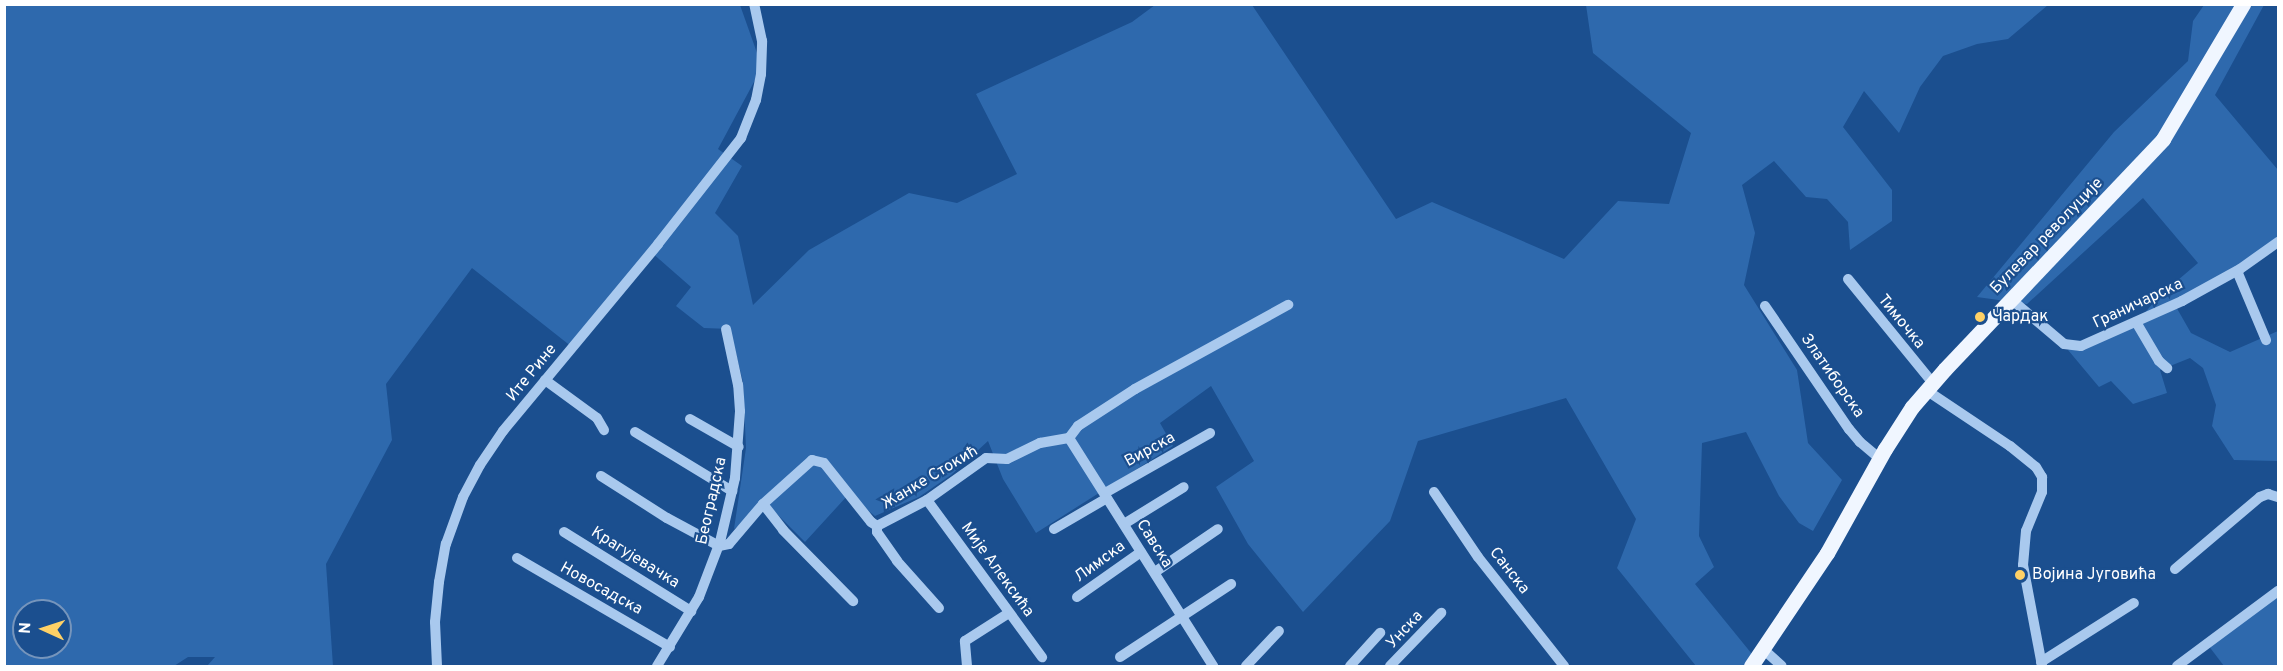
<!DOCTYPE html>
<html>
<head>
<meta charset="utf-8">
<style>
	body { margin:0 }
	#map { position:relative; width:2283px; height:671px; overflow:hidden; background:#1b4f8f; font-family:Overpass,sans-serif }
	div>[style] { position:absolute }
	.green>* { inset:0; background:#2e69ad }
	.minor>* { height:10px; margin:-5px; padding:0 5px; transform-origin:5px; border-radius:5px; background:#a9c9ee }
	.major>* { height:15px; margin:-7.5px; padding:0 7.5px; transform-origin:7.5px; border-radius:7.5px; background:#f0f6ff }
	.dots>* { width:16px; height:16px; translate:-50% -50%; box-sizing:border-box; border:3px solid #1b4f8f; border-radius:50% }
	span { translate:-50% -50%; white-space:nowrap; text-align:center; line-height:1.15; -webkit-text-stroke:4.5px #1b4f8f; paint-order:stroke }
	.street-label { font-size:16px; color:#fff }
	.poi-label { font-size:16px; color:#fff }
	.left { translate:0 -50%; text-align:left }
	.frame { position:absolute; inset:0; border:6px solid #fff; pointer-events:none }
	.north { position:absolute; left:12px; top:599px; width:60px; height:60px; box-sizing:border-box; background:#1b4f8f; border:2px solid #7695bc; border-radius:50%; rotate:273deg; font-size:16px; font-weight:700; line-height:24px; text-align:center; color:#fff }
	.north::after { content:''; display:block; margin:auto; width:21px; height:27px; background:#ffd166; clip-path:polygon(50% 0,100% 100%,50% 72%,0 100%) }
</style>
</head>
<body>
<div id="map">
	<div class="green">
		<div style="clip-path:polygon(evenodd,4px 5px,740px 5px,762px 67px,718px 149px,742px 166px,715px 213px,738px 236px,753px 305px,809px 250px,909px 193px,957px 203px,1017px 174px,976px 94px,1132px 22px,1155px 5px,1252px 5px,1396px 219px,1432px 202px,1564px 259px,1618px 201px,1669px 204px,1691px 133px,1593px 53px,1586px 5px,2048px 5px,2008px 39px,1977px 44px,1943px 56px,1920px 87px,1899px 133px,1864px 91px,1843px 127px,1892px 190px,1892px 221px,1850px 250px,1848px 222px,1827px 199px,1806px 197px,1774px 161px,1742px 185px,1755px 233px,1744px 285px,1797px 370px,1808px 443px,1842px 480px,1813px 531px,1799px 523px,1779px 496px,1746px 432px,1702px 443px,1699px 536px,1714px 567px,1695px 584px,1756px 659px,1751px 666px,1696px 666px,1617px 568px,1636px 519px,1566px 398px,1418px 441px,1390px 521px,1303px 612px,1248px 544px,1216px 487px,1254px 461px,1211px 386px,1160px 423px,1173px 446px,1036px 533px,1003px 479px,988px 441px,951px 475px,919px 497px,875px 516px,848px 495px,805px 542px,767px 504px,734px 529px,746px 448px,743px 382px,730px 329px,704px 328px,676px 306px,691px 287px,651px 252px,572px 347px,472px 268px,386px 384px,392px 440px,326px 564px,333px 666px,207px 666px,215px 657px,188px 657px,174px 666px,5px 666px,4px 5px,24px 611px,60px 611px,60px 647px,24px 647px,24px 611px)"></div>
		<div style="clip-path:polygon(2204px 5px,2264px 5px,2215px 95px,2278px 170px,2278px 242px,2175px 305px,2191px 333px,2230px 352px,2278px 331px,2278px 461px,2234px 460px,2212px 426px,2216px 405px,2203px 368px,2190px 358px,2160px 370px,2167px 393px,2133px 404px,2111px 381px,2099px 387px,2068px 350px,2139px 320px,2158px 297px,2198px 263px,2143px 198px,2027px 304px,1977px 297px,2114px 132px,2188px 61px,2193px 21px)"></div>
		<div style="clip-path:polygon(2278px 591px,2278px 666px,2224px 666px,2208px 645px)"></div>
	</div>
	<div class="minor">
		<div style="left:2237px;top:271px;width:75px;rotate:67.2deg"></div>
		<div style="left:1848px;top:279px;width:133px;rotate:50.8deg"></div>
		<div style="left:2012px;top:300px;width:68px;rotate:40.2deg"></div>
		<div style="left:2064px;top:344px;width:17px;rotate:7deg"></div>
		<div style="left:2081px;top:346px;width:111px;rotate:-24deg"></div>
		<div style="left:2182px;top:301px;width:66px;rotate:-28.9deg"></div>
		<div style="left:2240px;top:269px;width:47px;rotate:-35.4deg"></div>
		<div style="left:1765px;top:306px;width:149px;rotate:55.7deg"></div>
		<div style="left:1849px;top:429px;width:17px;rotate:50deg"></div>
		<div style="left:1860px;top:442px;width:25px;rotate:40deg"></div>
		<div style="left:2136px;top:322px;width:45px;rotate:59.5deg"></div>
		<div style="left:2159px;top:361px;width:11px;rotate:41deg"></div>
		<div style="left:545px;top:380px;width:64px;rotate:36.2deg"></div>
		<div style="left:597px;top:418px;width:14px;rotate:60deg"></div>
		<div style="left:1926px;top:390px;width:101px;rotate:33.7deg"></div>
		<div style="left:2010px;top:446px;width:33px;rotate:39deg"></div>
		<div style="left:2036px;top:467px;width:12px;rotate:59deg"></div>
		<div style="left:2042px;top:477px;width:15px;rotate:90deg"></div>
		<div style="left:2042px;top:492px;width:42px;rotate:112.3deg"></div>
		<div style="left:2026px;top:531px;width:34px;rotate:95deg"></div>
		<div style="left:2023px;top:565px;width:103px;rotate:79.3deg"></div>
		<div style="left:690px;top:419px;width:56px;rotate:29.7deg"></div>
		<div style="left:635px;top:432px;width:114px;rotate:31.3deg"></div>
		<div style="left:1069px;top:438px;width:270px;rotate:57.7deg"></div>
		<div style="left:601px;top:476px;width:78px;rotate:32.5deg"></div>
		<div style="left:667px;top:518px;width:59px;rotate:28.3deg"></div>
		<div style="left:1434px;top:492px;width:78px;rotate:55.9deg"></div>
		<div style="left:1478px;top:557px;width:139px;rotate:51.7deg"></div>
		<div style="left:1105px;top:493px;width:121px;rotate:-29.7deg"></div>
		<div style="left:927px;top:500px;width:195px;rotate:53.8deg"></div>
		<div style="left:763px;top:504px;width:33px;rotate:52deg"></div>
		<div style="left:783px;top:530px;width:100px;rotate:45.4deg"></div>
		<div style="left:1124px;top:524px;width:70px;rotate:-31.7deg"></div>
		<div style="left:877px;top:526px;width:56px;rotate:-27.5deg"></div>
		<div style="left:927px;top:500px;width:72px;rotate:-35.4deg"></div>
		<div style="left:986px;top:458px;width:21px;rotate:3deg"></div>
		<div style="left:1007px;top:459px;width:37px;rotate:-26deg"></div>
		<div style="left:1040px;top:443px;width:29px;rotate:-10deg"></div>
		<div style="left:1069px;top:438px;width:15px;rotate:-53deg"></div>
		<div style="left:1078px;top:426px;width:68px;rotate:-33deg"></div>
		<div style="left:1135px;top:389px;width:175px;rotate:-28.8deg"></div>
		<div style="left:877px;top:526px;width:6px;rotate:90deg"></div>
		<div style="left:877px;top:532px;width:35px;rotate:55deg"></div>
		<div style="left:897px;top:561px;width:63px;rotate:48.2deg"></div>
		<div style="left:1054px;top:529px;width:61px;rotate:-30.3deg"></div>
		<div style="left:564px;top:532px;width:150px;rotate:31.9deg"></div>
		<div style="left:719px;top:546px;width:10px;rotate:-11deg"></div>
		<div style="left:729px;top:544px;width:52px;rotate:-49.6deg"></div>
		<div style="left:763px;top:504px;width:66px;rotate:-41.9deg"></div>
		<div style="left:812px;top:460px;width:12px;rotate:14deg"></div>
		<div style="left:824px;top:463px;width:75px;rotate:51.5deg"></div>
		<div style="left:871px;top:522px;width:7px;rotate:34deg"></div>
		<div style="left:517px;top:558px;width:177px;rotate:30.2deg"></div>
		<div style="left:2175px;top:569px;width:111px;rotate:-40.3deg"></div>
		<div style="left:2260px;top:497px;width:9px;rotate:-21deg"></div>
		<div style="left:2268px;top:494px;width:10px;rotate:17deg"></div>
		<div style="left:1155px;top:572px;width:76px;rotate:-34.3deg"></div>
		<div style="left:1077px;top:597px;width:78px;rotate:-35.1deg"></div>
		<div style="left:1763px;top:649px;width:25px;rotate:42deg"></div>
		<div style="left:1120px;top:657px;width:133px;rotate:-33.3deg"></div>
		<div style="left:2041px;top:662px;width:110px;rotate:-32.4deg"></div>
		<div style="left:437px;top:666px;width:44px;rotate:-92.6deg"></div>
		<div style="left:435px;top:622px;width:40px;rotate:-84.3deg"></div>
		<div style="left:439px;top:582px;width:39px;rotate:-80deg"></div>
		<div style="left:446px;top:544px;width:50px;rotate:-70.1deg"></div>
		<div style="left:463px;top:497px;width:36px;rotate:-62deg"></div>
		<div style="left:480px;top:465px;width:41px;rotate:-55.9deg"></div>
		<div style="left:503px;top:431px;width:243px;rotate:-50.3deg"></div>
		<div style="left:658px;top:244px;width:135px;rotate:-51.9deg"></div>
		<div style="left:741px;top:138px;width:41px;rotate:-68.5deg"></div>
		<div style="left:756px;top:100px;width:26px;rotate:-79deg"></div>
		<div style="left:761px;top:74px;width:33px;rotate:-88deg"></div>
		<div style="left:762px;top:41px;width:38px;rotate:-102deg"></div>
		<div style="left:657px;top:666px;width:81px;rotate:-58.7deg"></div>
		<div style="left:699px;top:597px;width:59px;rotate:-69.1deg"></div>
		<div style="left:720px;top:542px;width:66px;rotate:-76.8deg"></div>
		<div style="left:735px;top:478px;width:67px;rotate:-85.7deg"></div>
		<div style="left:740px;top:411px;width:26px;rotate:-94deg"></div>
		<div style="left:738px;top:385px;width:57px;rotate:-102.1deg"></div>
		<div style="left:967px;top:666px;width:25px;rotate:-95deg"></div>
		<div style="left:965px;top:641px;width:52px;rotate:-32.5deg"></div>
		<div style="left:1246px;top:666px;width:48px;rotate:-46.7deg"></div>
		<div style="left:1350px;top:666px;width:45px;rotate:-47.7deg"></div>
		<div style="left:1390px;top:666px;width:74px;rotate:-46.1deg"></div>
		<div style="left:2177px;top:666px;width:126px;rotate:-36.6deg"></div>
	</div>
	<div class="major">
		<div style="left:1751px;top:666px;width:136px;rotate:-56.1deg"></div>
		<div style="left:1827px;top:553px;width:119px;rotate:-60.9deg"></div>
		<div style="left:1885px;top:449px;width:50px;rotate:-57.3deg"></div>
		<div style="left:1912px;top:407px;width:50px;rotate:-49deg"></div>
		<div style="left:1945px;top:369px;width:317px;rotate:-46.5deg"></div>
		<div style="left:2163px;top:139px;width:157px;rotate:-59.3deg"></div>
	</div>
	<div class="dots">
		<div style="left:1980px;top:317px;background:#ffd166"></div>
		<div style="left:2020px;top:575px;background:#ffd166"></div>
	</div>
	<div class="street-label">
		<span style="left:2047px;top:236px;rotate:-46deg">Булевар револуције</span>
		<span style="left:2138px;top:304px;rotate:-25deg">Граничарска</span>
		<span style="left:1901px;top:322px;rotate:51deg">Тимочка</span>
		<span style="left:532px;top:373px;rotate:-51deg">Ите Рине</span>
		<span style="left:1832px;top:376px;rotate:55deg">Златиборска</span>
		<span style="left:1150px;top:450px;rotate:-29deg">Вирска</span>
		<span style="left:930px;top:478px;rotate:-31deg">Жанке Стокић</span>
		<span style="left:712px;top:501px;rotate:-77deg">Београдска</span>
		<span style="left:1154px;top:544px;rotate:58deg">Савска</span>
		<span style="left:635px;top:558px;rotate:32deg">Крагујевачка</span>
		<span style="left:1100px;top:562px;rotate:-36deg">Лимска</span>
		<span style="left:997px;top:570px;rotate:54deg">Мије Алексића</span>
		<span style="left:1509px;top:571px;rotate:52deg">Санска</span>
		<span style="left:601px;top:589px;rotate:29deg">Новосадска</span>
		<span style="left:1405px;top:630px;rotate:-47deg">Унска</span>
	</div>
	<div class="poi-label">
		<span class="left" style="left:1992px;top:317px">Чардак</span>
		<span class="left" style="left:2032px;top:575px">Војина Југовића</span>
	</div>
	<div class="frame"></div>
	<div class="north">N</div>
</div>
</body>
</html>
